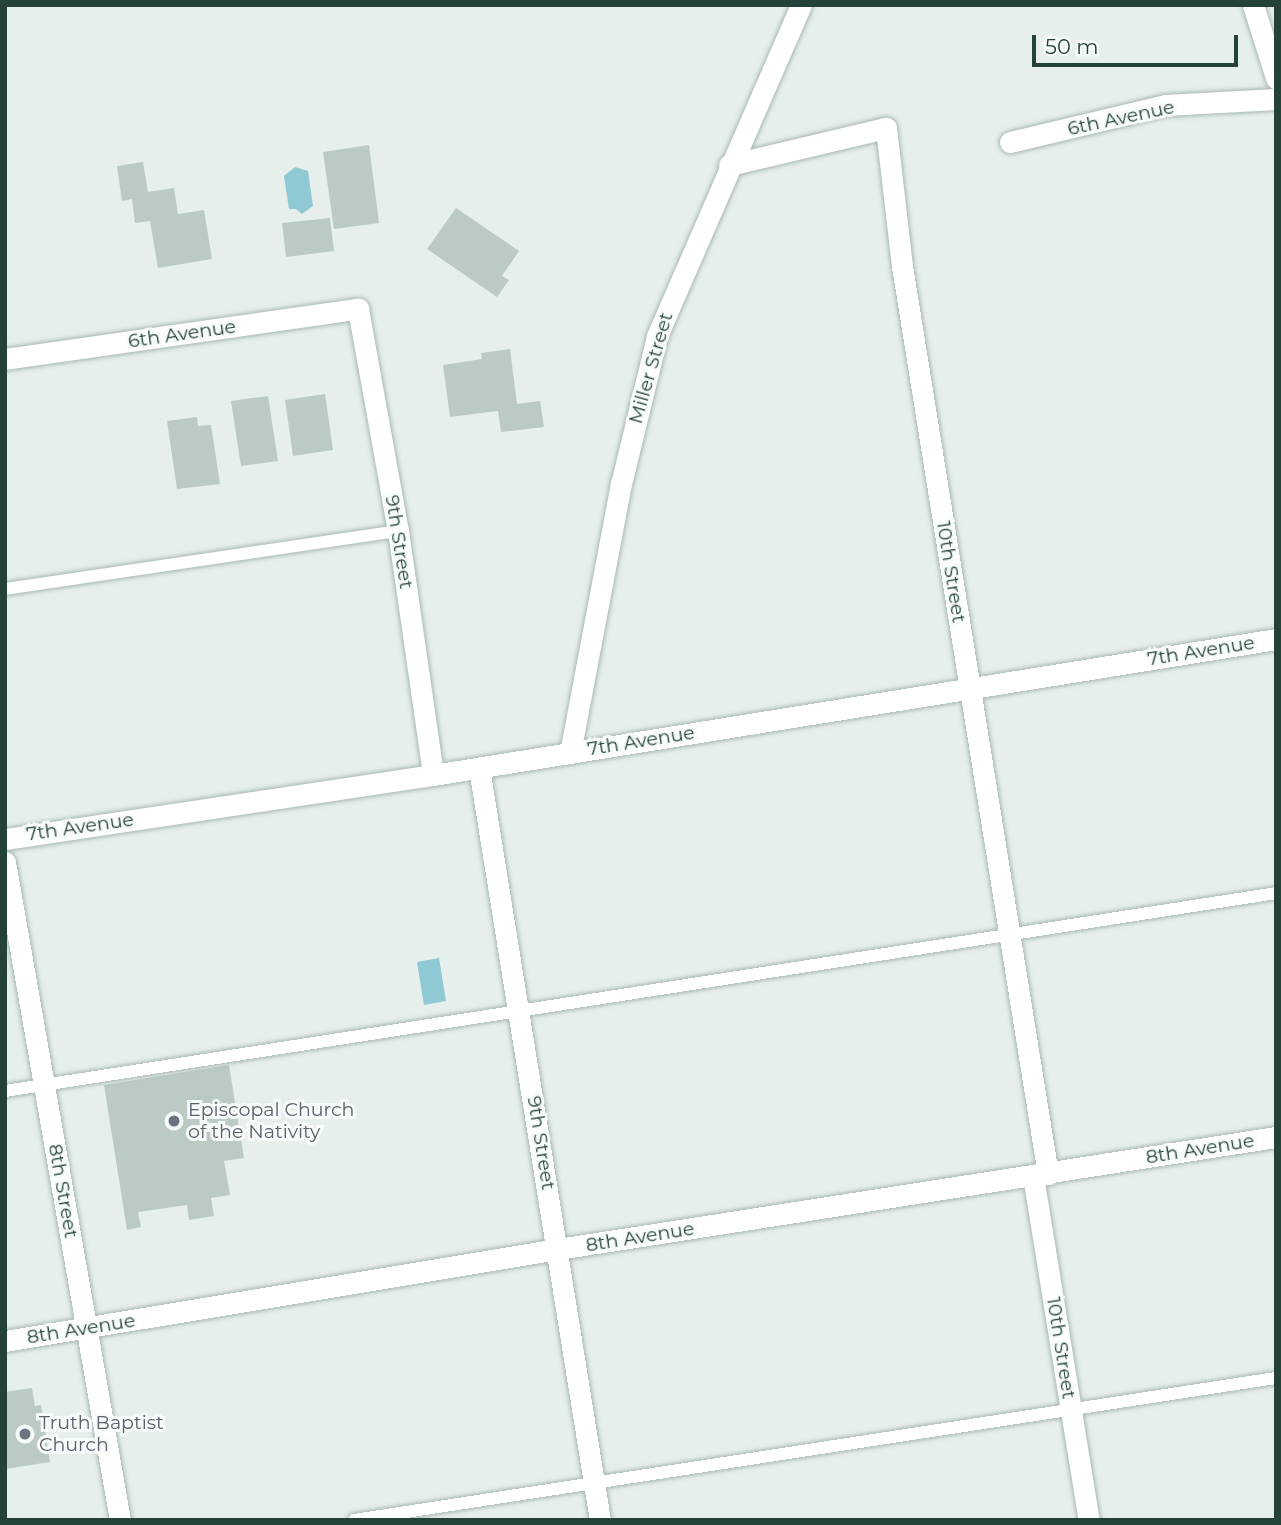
<!DOCTYPE html>
<html>
<head>
<meta charset="utf-8">
<style>
	body { margin:0 }
	#map { position:relative; width:1281px; height:1525px; overflow:hidden; background:#e6efeb; font-family:Montserrat,sans-serif }
	div>[style] { position:absolute }
	.water>* { inset:0; background:#8ec9d4 }
	.building>* { inset:0; background:#bbcac4 }
	.roads { filter:drop-shadow(0 0 2px #a8b8b2) drop-shadow(0 0 2px #a8b8b2) }
	.service>* { height:12px; margin:-6px; padding:0 6px; transform-origin:6px; border-radius:6px; background:#fff }
	.minor>* { height:21px; margin:-10.5px; padding:0 10.5px; transform-origin:10.5px; border-radius:10.5px; background:#fff }
	.secondary>* { height:21px; margin:-10.5px; padding:0 10.5px; transform-origin:10.5px; border-radius:10.5px; background:#fff }
	.dots>* { width:19px; height:19px; translate:-50% -50%; box-sizing:border-box; border:4px solid #f7fbf9; border-radius:50% }
	span { translate:-50% -50%; white-space:nowrap; text-align:center; line-height:1.15; -webkit-text-stroke:6px #f7fbf9; paint-order:stroke }
	.street-label { font-size:19px; color:#24423a }
	.worship-label { font-size:19px; color:#5b616d }
	.left { translate:0 -50%; text-align:left }
	.frame { position:absolute; inset:0; border:7px solid #24423a; pointer-events:none }
	.scale { position:absolute; left:1032px; top:35px; width:206px; height:32px; box-sizing:border-box; border:4px solid #24423a; border-top:0; padding-left:9px; font-size:21px; line-height:24px; white-space:nowrap; color:#24423a; -webkit-text-stroke:5px #f7fbf9; paint-order:stroke }
</style>
</head>
<body>
<div id="map">
	<div class="water">
		<div style="clip-path:polygon(295px 167px,308px 171px,313px 206px,302px 214px,296px 209px,289px 209px,284px 176px)"></div>
		<div style="clip-path:polygon(439px 958px,446px 1001px,424px 1005px,417px 962px)"></div>
	</div>
	<div class="building">
		<div style="clip-path:polygon(369px 145px,379px 223px,334px 229px,323px 152px)"></div>
		<div style="clip-path:polygon(143px 162px,148px 192px,174px 188px,178px 214px,204px 210px,212px 259px,158px 268px,150px 221px,135px 223px,132px 199px,122px 201px,117px 166px)"></div>
		<div style="clip-path:polygon(456px 208px,519px 251px,502px 276px,509px 280px,497px 297px,427px 249px)"></div>
		<div style="clip-path:polygon(330px 218px,334px 251px,286px 257px,282px 223px)"></div>
		<div style="clip-path:polygon(510px 349px,517px 404px,540px 401px,544px 427px,501px 432px,498px 411px,450px 417px,443px 365px,482px 359px,481px 353px)"></div>
		<div style="clip-path:polygon(325px 394px,333px 450px,293px 456px,285px 400px)"></div>
		<div style="clip-path:polygon(268px 396px,278px 461px,241px 466px,231px 401px)"></div>
		<div style="clip-path:polygon(197px 417px,198px 426px,211px 425px,220px 484px,177px 489px,167px 421px)"></div>
		<div style="clip-path:polygon(229px 1065px,244px 1158px,224px 1161px,230px 1195px,211px 1198px,214px 1216px,189px 1220px,187px 1205px,138px 1212px,141px 1227px,127px 1230px,104px 1085px)"></div>
		<div style="clip-path:polygon(32px 1388px,35px 1406px,41px 1405px,50px 1462px,5px 1469px,5px 1392px)"></div>
	</div>
	<div class="roads">
		<div class="service">
			<div style="left:5px;top:589px;width:397px;rotate:-8.4deg"></div>
			<div style="left:5px;top:1091px;width:1286px;rotate:-8.85deg"></div>
			<div style="left:354px;top:1520px;width:933px;rotate:-8.76deg"></div>
		</div>
		<div class="minor">
			<div style="left:1253px;top:5px;width:77px;rotate:72.5deg"></div>
			<div style="left:1010px;top:142px;width:159px;rotate:-13.4deg"></div>
			<div style="left:1165px;top:105px;width:111px;rotate:-3.1deg"></div>
			<div style="left:729px;top:165px;width:161px;rotate:-13.3deg"></div>
			<div style="left:886px;top:128px;width:139px;rotate:83.4deg"></div>
			<div style="left:902px;top:266px;width:920px;rotate:80.87deg"></div>
			<div style="left:5px;top:359px;width:357px;rotate:-8.1deg"></div>
			<div style="left:358px;top:309px;width:226px;rotate:79.8deg"></div>
			<div style="left:398px;top:531px;width:246px;rotate:81.8deg"></div>
			<div style="left:570px;top:753px;width:274px;rotate:-79.3deg"></div>
			<div style="left:621px;top:484px;width:152px;rotate:-76.3deg"></div>
			<div style="left:657px;top:336px;width:361px;rotate:-66.5deg"></div>
			<div style="left:479px;top:768px;width:762px;rotate:80.86deg"></div>
			<div style="left:5px;top:839px;width:433px;rotate:-8.5deg"></div>
			<div style="left:433px;top:775px;width:854px;rotate:-9.16deg"></div>
			<div style="left:1033px;top:1176px;width:349px;rotate:80.8deg"></div>
			<div style="left:5px;top:1341px;width:561px;rotate:-9.45deg"></div>
			<div style="left:558px;top:1249px;width:727px;rotate:-8.87deg"></div>
		</div>
		<div class="secondary">
			<div style="left:5px;top:862px;width:668px;rotate:80.09deg"></div>
		</div>
	</div>
	<div class="dots">
		<div style="left:174px;top:1121px;background:#6b7280"></div>
		<div style="left:25px;top:1434px;background:#6b7280"></div>
	</div>
	<div class="street-label">
		<span style="left:1121px;top:118px;rotate:-12deg">6th Avenue</span>
		<span style="left:182px;top:334px;rotate:-8deg">6th Avenue</span>
		<span style="left:651px;top:368px;rotate:-74deg">Miller Street</span>
		<span style="left:399px;top:542px;rotate:81deg">9th Street</span>
		<span style="left:951px;top:572px;rotate:81deg">10th Street</span>
		<span style="left:1201px;top:651px;rotate:-9deg">7th Avenue</span>
		<span style="left:641px;top:741px;rotate:-9deg">7th Avenue</span>
		<span style="left:80px;top:827px;rotate:-8deg">7th Avenue</span>
		<span style="left:541px;top:1143px;rotate:81deg">9th Street</span>
		<span style="left:1200px;top:1149px;rotate:-9deg">8th Avenue</span>
		<span style="left:63px;top:1191px;rotate:80deg">8th Street</span>
		<span style="left:640px;top:1237px;rotate:-9deg">8th Avenue</span>
		<span style="left:81px;top:1329px;rotate:-9deg">8th Avenue</span>
		<span style="left:1061px;top:1348px;rotate:81deg">10th Street</span>
	</div>
	<div class="worship-label">
		<span class="left" style="left:188px;top:1121px">Episcopal Church<br>of the Nativity</span>
		<span class="left" style="left:39px;top:1434px">Truth Baptist<br>Church</span>
	</div>
	<div class="frame"></div>
	<div class="scale">50 m</div>
</div>
</body>
</html>
